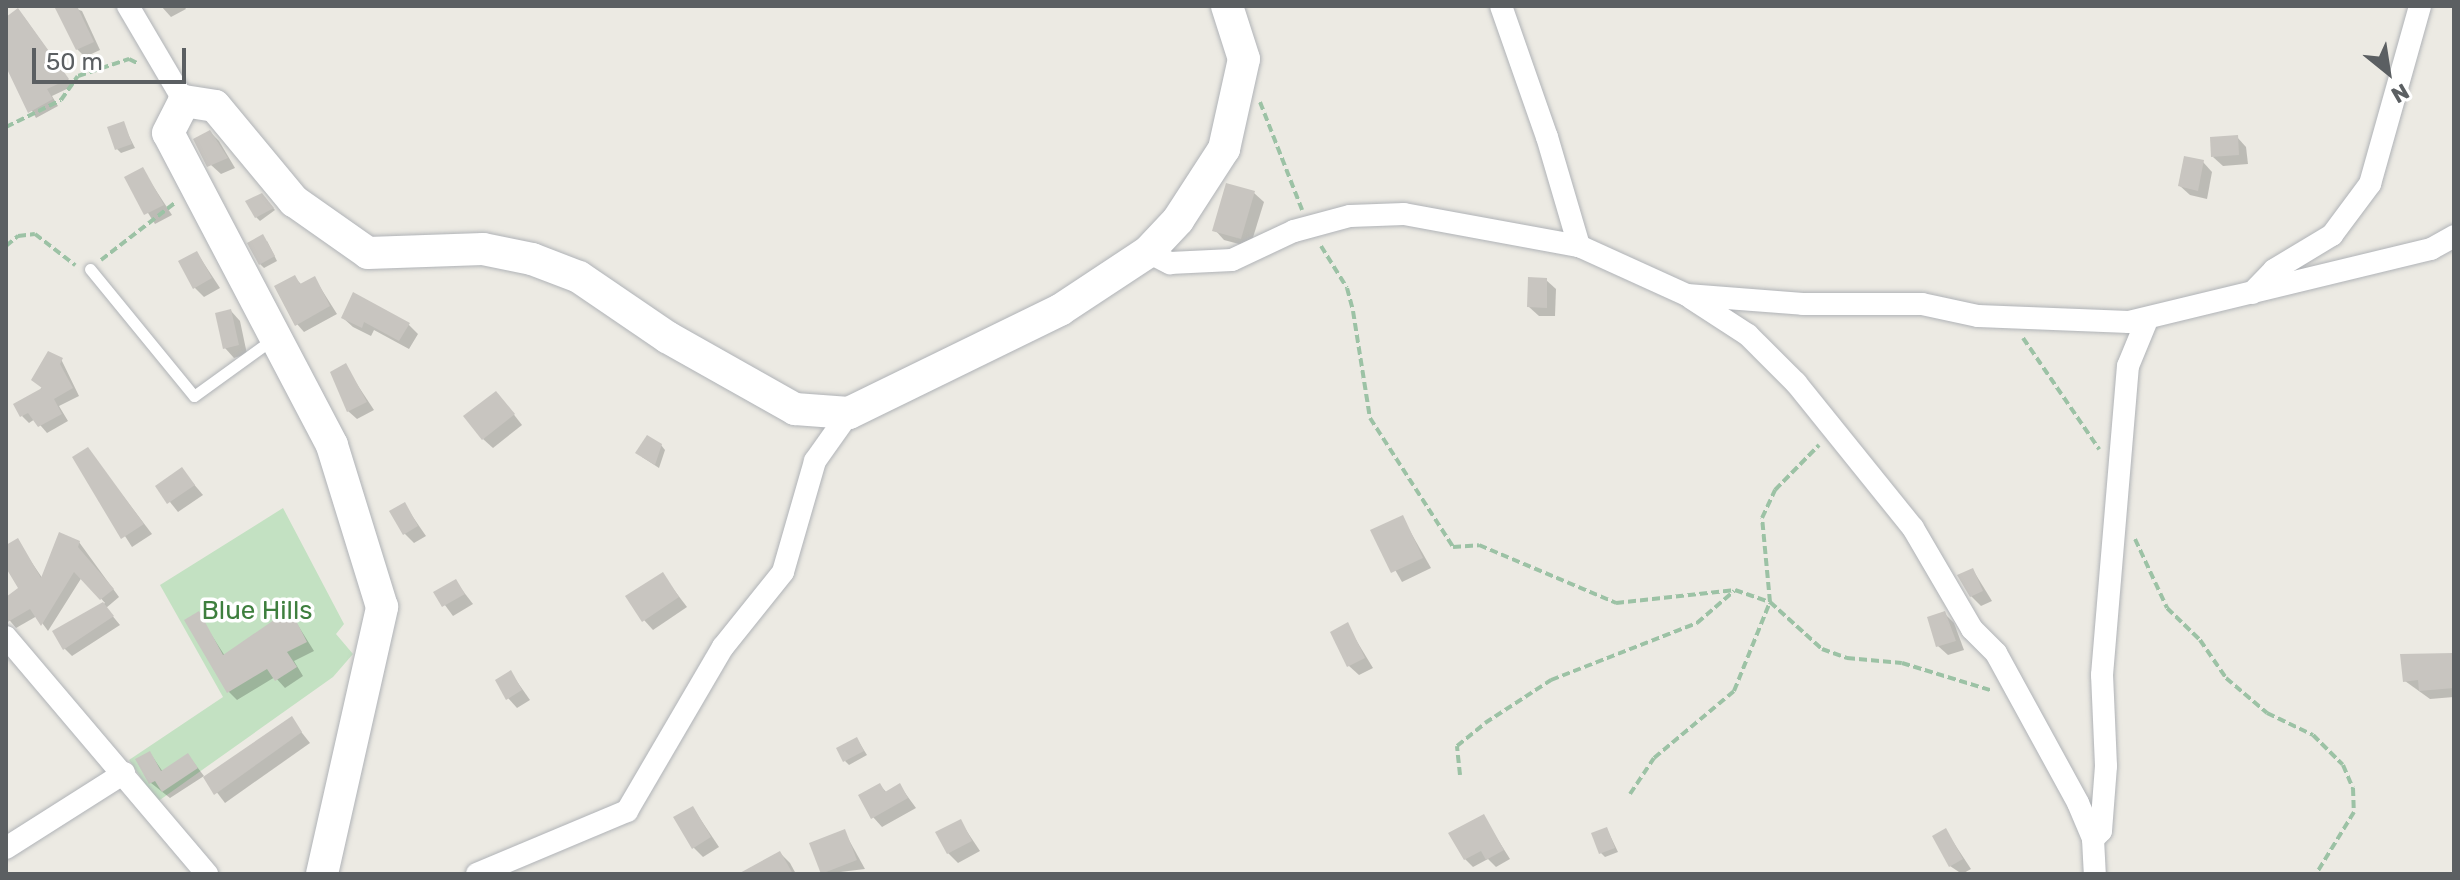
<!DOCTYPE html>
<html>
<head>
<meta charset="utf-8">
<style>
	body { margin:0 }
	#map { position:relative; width:2460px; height:880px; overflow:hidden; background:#eceae3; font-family:Rubik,sans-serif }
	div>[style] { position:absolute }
	.green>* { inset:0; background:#c3e1c2 }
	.shadow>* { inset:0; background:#0003 }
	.building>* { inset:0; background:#c8c5c0 }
	.path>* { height:4px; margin-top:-2px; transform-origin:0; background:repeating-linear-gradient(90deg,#9cc2a5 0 8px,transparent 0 12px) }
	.roads { filter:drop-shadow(0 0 2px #b0b3b7) drop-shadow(0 0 2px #b0b3b7) }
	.lane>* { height:11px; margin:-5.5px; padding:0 5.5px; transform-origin:5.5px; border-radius:5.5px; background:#fff }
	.street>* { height:22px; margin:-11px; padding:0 11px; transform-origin:11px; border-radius:11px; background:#fff }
	.secondary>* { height:32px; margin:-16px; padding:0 16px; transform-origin:16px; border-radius:16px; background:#fff }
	span { translate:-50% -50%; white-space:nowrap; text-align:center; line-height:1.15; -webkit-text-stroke:7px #fff; paint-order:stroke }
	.park-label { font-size:26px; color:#3e7f3e }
	.frame { position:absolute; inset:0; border:8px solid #5b5f62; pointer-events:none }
	.north { position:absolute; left:2348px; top:32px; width:80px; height:80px; -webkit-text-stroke:6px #fff; paint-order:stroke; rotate:150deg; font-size:22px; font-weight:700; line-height:32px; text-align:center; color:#5b5f62 }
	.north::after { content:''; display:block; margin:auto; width:28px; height:36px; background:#5b5f62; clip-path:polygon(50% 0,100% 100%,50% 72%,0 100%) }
	.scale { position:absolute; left:32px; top:48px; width:154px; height:36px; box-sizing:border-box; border:4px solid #5b5f62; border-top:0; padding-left:10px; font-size:24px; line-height:28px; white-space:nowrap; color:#5b5f62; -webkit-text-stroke:6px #fff; paint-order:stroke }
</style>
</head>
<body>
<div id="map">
	<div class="green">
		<div style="clip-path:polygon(283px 508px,344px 624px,336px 634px,353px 654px,333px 677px,157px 802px,129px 760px,223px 697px,160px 585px)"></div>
	</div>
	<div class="shadow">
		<div style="clip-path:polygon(68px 6px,82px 11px,100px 50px,85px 57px,77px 49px)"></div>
		<div style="clip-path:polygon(161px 6px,184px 6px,186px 9px,171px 17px)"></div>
		<div style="clip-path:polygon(24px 17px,73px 86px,52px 96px,58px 106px,36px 118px,6px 63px,6px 19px)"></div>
		<div style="clip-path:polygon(123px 124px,135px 148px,121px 153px,117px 149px)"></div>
		<div style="clip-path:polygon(210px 132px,219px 141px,235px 168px,221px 174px,211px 165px)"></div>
		<div style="clip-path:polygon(2237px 137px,2246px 147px,2248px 164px,2223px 166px,2213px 157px)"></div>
		<div style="clip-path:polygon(2203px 162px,2212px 172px,2207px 199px,2190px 195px,2180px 186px)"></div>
		<div style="clip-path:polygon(142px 169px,172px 215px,155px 224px,126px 178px)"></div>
		<div style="clip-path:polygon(1254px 193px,1264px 202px,1250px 247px,1224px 240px,1215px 230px)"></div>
		<div style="clip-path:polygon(262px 195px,275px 210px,260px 221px,256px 217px)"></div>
		<div style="clip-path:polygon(267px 241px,277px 261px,264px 268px,260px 264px)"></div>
		<div style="clip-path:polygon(197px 253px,220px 288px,204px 297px,194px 287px)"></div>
		<div style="clip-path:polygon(295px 278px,302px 285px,315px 279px,337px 314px,304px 332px,297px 324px)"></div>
		<div style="clip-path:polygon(1546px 280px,1556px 289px,1555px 316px,1539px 316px,1529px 307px)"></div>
		<div style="clip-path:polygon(231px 311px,240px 321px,247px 354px,234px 358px,225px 348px)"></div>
		<div style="clip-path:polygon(343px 318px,408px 324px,418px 334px,409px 349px,374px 330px,371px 336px,353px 327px)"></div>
		<div style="clip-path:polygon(61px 359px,79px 396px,59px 406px,68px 421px,47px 433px,35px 419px,29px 423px,22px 416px)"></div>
		<div style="clip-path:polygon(345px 366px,374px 410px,357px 419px,348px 411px)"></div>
		<div style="clip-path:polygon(505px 403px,522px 425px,493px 448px,483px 439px)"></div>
		<div style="clip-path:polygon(661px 445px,665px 450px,659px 468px,642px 457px)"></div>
		<div style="clip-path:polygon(88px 450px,152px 534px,132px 547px,75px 458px)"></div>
		<div style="clip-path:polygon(182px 470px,203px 495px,178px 512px,158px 487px)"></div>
		<div style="clip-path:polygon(404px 504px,426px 536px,414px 543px,404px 533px)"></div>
		<div style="clip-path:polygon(1402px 517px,1431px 568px,1402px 582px,1373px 531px)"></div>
		<div style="clip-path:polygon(17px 541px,43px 579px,79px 542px,119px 597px,106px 608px,120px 625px,72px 656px,64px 648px,55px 632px,105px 603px,82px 577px,48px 631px,37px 616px,16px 628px,6px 616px,6px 599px,21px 589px,6px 564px,6px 547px)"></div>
		<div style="clip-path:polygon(1973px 570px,1992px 601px,1981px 606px,1971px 596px)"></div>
		<div style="clip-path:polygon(662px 574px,687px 607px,653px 630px,644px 620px)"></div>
		<div style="clip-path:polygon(456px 582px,473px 604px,453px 616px,436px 593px)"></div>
		<div style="clip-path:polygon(289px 611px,314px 651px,294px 661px,303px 676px,285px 688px,275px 677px,237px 700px,229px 692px,198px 614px,225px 656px)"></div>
		<div style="clip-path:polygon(1945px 614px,1954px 623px,1964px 650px,1948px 655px,1938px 646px)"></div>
		<div style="clip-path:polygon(1347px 625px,1373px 668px,1359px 675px,1349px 666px)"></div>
		<div style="clip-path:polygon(2454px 655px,2454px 697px,2430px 699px,2405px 681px)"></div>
		<div style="clip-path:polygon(511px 673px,530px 700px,517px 708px,508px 698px)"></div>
		<div style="clip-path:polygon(291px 719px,310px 743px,225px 803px,206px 778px)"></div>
		<div style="clip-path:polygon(857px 739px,867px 755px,849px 765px,845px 761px)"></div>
		<div style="clip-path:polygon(150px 753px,163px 772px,188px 755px,204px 776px,170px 798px,151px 783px)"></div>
		<div style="clip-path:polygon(880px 785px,887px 793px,900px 786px,916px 808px,882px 827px,873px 817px)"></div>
		<div style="clip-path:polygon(693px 808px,719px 847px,703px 857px,694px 848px)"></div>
		<div style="clip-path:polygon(1483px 816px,1510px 859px,1496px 867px,1488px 859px,1473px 867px,1465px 859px)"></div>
		<div style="clip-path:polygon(960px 821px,980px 851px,958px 863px,948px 853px)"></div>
		<div style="clip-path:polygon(1607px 829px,1618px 852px,1605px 857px,1601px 853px)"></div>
		<div style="clip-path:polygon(844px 831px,865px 869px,824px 874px,812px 844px)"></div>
		<div style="clip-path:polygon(1946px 831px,1971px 869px,1962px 874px,1950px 866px)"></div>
		<div style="clip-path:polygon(780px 853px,790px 863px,796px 874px,765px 874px)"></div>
	</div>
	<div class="building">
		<div style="clip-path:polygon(54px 6px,77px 6px,94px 42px,76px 50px)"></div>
		<div style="clip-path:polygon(18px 8px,69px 79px,47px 89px,53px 99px,28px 113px,6px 67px,6px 17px)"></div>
		<div style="clip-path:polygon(124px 121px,132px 144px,115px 150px,107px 127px)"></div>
		<div style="clip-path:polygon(210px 130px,228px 158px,207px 167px,193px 139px)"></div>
		<div style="clip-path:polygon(2238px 135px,2239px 155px,2211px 157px,2210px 137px)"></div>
		<div style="clip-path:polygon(2184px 156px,2204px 160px,2198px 191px,2178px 186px)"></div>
		<div style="clip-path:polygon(143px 167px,164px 205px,144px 215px,124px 177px)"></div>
		<div style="clip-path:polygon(1226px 183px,1255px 191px,1241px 239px,1212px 231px)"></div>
		<div style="clip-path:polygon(262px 193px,274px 208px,255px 218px,245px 201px)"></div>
		<div style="clip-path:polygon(263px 234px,275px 256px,259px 265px,247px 243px)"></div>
		<div style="clip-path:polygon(197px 251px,212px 278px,193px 289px,178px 261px)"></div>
		<div style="clip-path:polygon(295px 275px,300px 284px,315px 276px,330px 306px,295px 326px,274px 286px)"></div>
		<div style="clip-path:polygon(1528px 277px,1547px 278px,1547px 308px,1527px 307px)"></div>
		<div style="clip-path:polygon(353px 292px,410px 323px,399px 341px,364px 322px,362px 328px,341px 318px)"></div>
		<div style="clip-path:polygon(231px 309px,239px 345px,223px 349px,215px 313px)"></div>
		<div style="clip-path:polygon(48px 351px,63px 358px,60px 364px,73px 388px,54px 399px,62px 414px,38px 427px,28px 413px,20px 417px,13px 404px,42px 388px,31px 380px)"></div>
		<div style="clip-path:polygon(346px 363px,367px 402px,347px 412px,330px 372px)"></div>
		<div style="clip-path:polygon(496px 391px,515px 414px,482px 440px,463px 416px)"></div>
		<div style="clip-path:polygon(647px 435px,662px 444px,655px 465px,635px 453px)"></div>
		<div style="clip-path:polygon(88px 447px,144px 524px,121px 539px,72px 457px)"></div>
		<div style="clip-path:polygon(182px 467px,195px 485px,167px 504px,155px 486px)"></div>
		<div style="clip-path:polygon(405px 502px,418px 526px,403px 535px,389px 511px)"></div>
		<div style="clip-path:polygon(1403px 515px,1423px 558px,1391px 573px,1370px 530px)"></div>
		<div style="clip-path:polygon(59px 532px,80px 541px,78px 547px,114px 589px,100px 600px,74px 572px,41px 626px,30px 609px,6px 623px,6px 597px,18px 588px,6px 568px,6px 545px,18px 538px,41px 578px)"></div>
		<div style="clip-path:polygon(1973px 568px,1983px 591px,1970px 597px,1957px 575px)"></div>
		<div style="clip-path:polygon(663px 572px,679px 597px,642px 622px,625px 596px)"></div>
		<div style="clip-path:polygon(456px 579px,465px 594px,442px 607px,433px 592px)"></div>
		<div style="clip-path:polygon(103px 602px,114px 616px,63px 650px,52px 631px)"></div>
		<div style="clip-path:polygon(290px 609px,307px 642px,287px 652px,297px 667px,275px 681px,267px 669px,227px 693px,184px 620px,199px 611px,223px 655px)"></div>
		<div style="clip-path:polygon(1945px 611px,1956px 641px,1936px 647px,1927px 617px)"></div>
		<div style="clip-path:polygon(1348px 622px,1365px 658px,1347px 667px,1330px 632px)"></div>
		<div style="clip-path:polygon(2454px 653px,2454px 688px,2419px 691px,2418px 680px,2403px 682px,2400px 654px)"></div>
		<div style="clip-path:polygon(511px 670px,522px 690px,506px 700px,495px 680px)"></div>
		<div style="clip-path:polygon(292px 716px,302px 732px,214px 795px,203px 777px)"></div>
		<div style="clip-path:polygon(857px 737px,864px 751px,843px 762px,836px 748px)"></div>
		<div style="clip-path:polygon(150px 751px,161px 771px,188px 753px,198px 768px,162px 792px,155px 781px,149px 784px,135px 759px)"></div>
		<div style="clip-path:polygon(880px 783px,885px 792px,900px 783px,908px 798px,871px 819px,858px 795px)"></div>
		<div style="clip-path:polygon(693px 806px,711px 837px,692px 849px,673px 817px)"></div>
		<div style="clip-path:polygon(1484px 814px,1504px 850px,1486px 860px,1481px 851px,1464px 860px,1448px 833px)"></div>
		<div style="clip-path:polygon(961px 819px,972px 841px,947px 854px,935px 832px)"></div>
		<div style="clip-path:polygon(1607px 827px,1615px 848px,1599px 854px,1591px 833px)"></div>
		<div style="clip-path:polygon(1946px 828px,1963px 859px,1949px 867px,1932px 836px)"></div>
		<div style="clip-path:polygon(845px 829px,857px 860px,821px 874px,809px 843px)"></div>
		<div style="clip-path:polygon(780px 851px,793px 874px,738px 874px)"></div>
	</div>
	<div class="path">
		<div style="left:1260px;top:102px;width:116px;rotate:68.7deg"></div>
		<div style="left:6px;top:127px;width:61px;rotate:-26.1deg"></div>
		<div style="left:61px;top:100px;width:29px;rotate:-55deg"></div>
		<div style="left:78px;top:76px;width:54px;rotate:-18.4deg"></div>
		<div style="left:129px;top:59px;width:9px;rotate:27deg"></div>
		<div style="left:6px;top:246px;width:16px;rotate:-40deg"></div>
		<div style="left:18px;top:236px;width:17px;rotate:-7deg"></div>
		<div style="left:35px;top:234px;width:51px;rotate:37.8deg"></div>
		<div style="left:1321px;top:246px;width:49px;rotate:58.2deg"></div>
		<div style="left:1347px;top:288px;width:24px;rotate:75deg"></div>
		<div style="left:1353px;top:311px;width:108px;rotate:81deg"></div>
		<div style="left:1370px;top:418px;width:153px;rotate:57.2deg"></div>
		<div style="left:1453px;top:547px;width:26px;rotate:-4deg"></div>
		<div style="left:1479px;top:545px;width:149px;rotate:22.9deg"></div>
		<div style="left:1616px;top:603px;width:120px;rotate:-6.2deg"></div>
		<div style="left:1735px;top:590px;width:37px;rotate:19deg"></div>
		<div style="left:1770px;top:602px;width:70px;rotate:42.1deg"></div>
		<div style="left:1822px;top:649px;width:27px;rotate:20deg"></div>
		<div style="left:1847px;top:658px;width:55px;rotate:5.2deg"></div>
		<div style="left:1902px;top:663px;width:95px;rotate:17.1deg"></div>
		<div style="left:101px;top:260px;width:95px;rotate:-37.7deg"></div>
		<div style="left:2023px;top:338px;width:135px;rotate:55.6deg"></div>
		<div style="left:2135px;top:539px;width:76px;rotate:65.1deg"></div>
		<div style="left:2167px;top:608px;width:46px;rotate:44.1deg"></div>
		<div style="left:2200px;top:640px;width:46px;rotate:55.6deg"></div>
		<div style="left:2226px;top:678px;width:54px;rotate:40.5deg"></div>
		<div style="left:2267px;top:713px;width:51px;rotate:25.6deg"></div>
		<div style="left:2313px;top:735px;width:42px;rotate:45deg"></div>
		<div style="left:2343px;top:765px;width:25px;rotate:67deg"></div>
		<div style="left:2353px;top:788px;width:24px;rotate:88deg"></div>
		<div style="left:2354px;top:812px;width:73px;rotate:121.5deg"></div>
		<div style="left:1460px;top:775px;width:29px;rotate:-96deg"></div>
		<div style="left:1457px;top:746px;width:36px;rotate:-39deg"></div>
		<div style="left:1485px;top:723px;width:79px;rotate:-33.1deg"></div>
		<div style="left:1551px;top:680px;width:157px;rotate:-21.3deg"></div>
		<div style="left:1697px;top:623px;width:49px;rotate:-40.9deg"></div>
		<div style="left:1630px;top:794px;width:43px;rotate:-56.3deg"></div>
		<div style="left:1654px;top:758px;width:104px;rotate:-39.9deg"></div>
		<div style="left:1734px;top:691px;width:96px;rotate:-68deg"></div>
		<div style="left:1770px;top:602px;width:84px;rotate:-95.4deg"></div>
		<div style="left:1762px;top:518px;width:31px;rotate:-65deg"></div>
		<div style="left:1775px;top:490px;width:63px;rotate:-45.6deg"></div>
	</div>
	<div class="roads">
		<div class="lane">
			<div style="left:90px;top:269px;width:164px;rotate:50.7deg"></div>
			<div style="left:194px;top:396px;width:99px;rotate:-35.9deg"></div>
		</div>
		<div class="street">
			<div style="left:128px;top:6px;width:110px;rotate:59.5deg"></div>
			<div style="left:1501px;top:6px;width:139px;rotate:70.7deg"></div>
			<div style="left:1547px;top:137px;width:114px;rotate:73.6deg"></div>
			<div style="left:1148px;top:252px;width:25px;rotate:27deg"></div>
			<div style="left:1170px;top:263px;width:62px;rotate:-2.8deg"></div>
			<div style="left:1232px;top:260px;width:68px;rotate:-25.1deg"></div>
			<div style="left:1294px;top:231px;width:58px;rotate:-15deg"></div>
			<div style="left:1350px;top:216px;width:54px;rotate:-2.1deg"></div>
			<div style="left:1404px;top:214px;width:178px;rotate:10.4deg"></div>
			<div style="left:1579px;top:246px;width:119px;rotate:24.4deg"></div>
			<div style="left:1687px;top:295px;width:116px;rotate:4.4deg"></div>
			<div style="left:1803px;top:304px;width:119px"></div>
			<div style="left:1922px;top:304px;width:57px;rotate:12.1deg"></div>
			<div style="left:1978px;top:316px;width:151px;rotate:2.3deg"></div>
			<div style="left:2129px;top:322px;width:311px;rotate:-13.6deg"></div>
			<div style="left:2431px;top:249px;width:26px;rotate:-29deg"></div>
			<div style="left:2252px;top:293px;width:32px;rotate:-46deg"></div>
			<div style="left:2274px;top:270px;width:68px;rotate:-31.1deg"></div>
			<div style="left:2332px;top:235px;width:64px;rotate:-53.3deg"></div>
			<div style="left:2370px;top:184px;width:185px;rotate:-74.3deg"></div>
			<div style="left:1691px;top:298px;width:68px;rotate:33deg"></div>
			<div style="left:1748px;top:335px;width:68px;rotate:45deg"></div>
			<div style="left:1796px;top:383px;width:186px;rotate:51.1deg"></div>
			<div style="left:1913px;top:528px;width:117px;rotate:59.7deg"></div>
			<div style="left:1972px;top:629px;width:34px;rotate:45deg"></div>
			<div style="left:1996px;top:653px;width:171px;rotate:61.3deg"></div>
			<div style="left:2078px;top:803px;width:39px;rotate:67deg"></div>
			<div style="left:2093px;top:839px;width:35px;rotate:87deg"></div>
			<div style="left:6px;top:637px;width:311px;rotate:49.7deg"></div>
			<div style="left:2093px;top:839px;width:11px;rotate:-45deg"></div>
			<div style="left:2101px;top:831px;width:65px;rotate:-85.6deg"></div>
			<div style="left:2106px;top:766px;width:91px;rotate:-92.5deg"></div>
			<div style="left:2102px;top:675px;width:310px;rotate:-85.2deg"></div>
			<div style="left:2128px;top:366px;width:50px;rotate:-67.6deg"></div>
			<div style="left:6px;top:848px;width:140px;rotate:-32.4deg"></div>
			<div style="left:477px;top:874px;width:163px;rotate:-22.8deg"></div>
			<div style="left:627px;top:811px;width:190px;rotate:-59.7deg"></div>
			<div style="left:723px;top:647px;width:96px;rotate:-51.3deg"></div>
			<div style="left:783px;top:572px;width:116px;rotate:-73.9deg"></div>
			<div style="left:815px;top:461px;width:59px;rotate:-54.7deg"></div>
		</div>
		<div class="secondary">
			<div style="left:322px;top:874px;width:274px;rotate:-77.3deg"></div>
			<div style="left:382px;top:607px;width:170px;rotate:-107.2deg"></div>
			<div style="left:332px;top:445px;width:352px;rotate:-117.7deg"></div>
			<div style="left:168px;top:133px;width:36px;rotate:-63deg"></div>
			<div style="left:184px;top:101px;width:31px;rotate:9deg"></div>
			<div style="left:215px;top:106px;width:124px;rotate:50.3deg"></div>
			<div style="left:294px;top:201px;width:90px;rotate:35.1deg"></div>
			<div style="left:368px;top:253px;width:115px;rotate:-2deg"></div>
			<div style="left:483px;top:249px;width:50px;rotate:11.5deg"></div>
			<div style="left:532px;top:259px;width:50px;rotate:21deg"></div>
			<div style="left:579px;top:277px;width:107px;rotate:34.3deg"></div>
			<div style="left:667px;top:337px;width:147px;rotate:29.4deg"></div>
			<div style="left:795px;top:409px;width:54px;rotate:4.2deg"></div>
			<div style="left:849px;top:413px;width:235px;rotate:-26deg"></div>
			<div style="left:1060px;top:310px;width:105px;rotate:-33.4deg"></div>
			<div style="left:1148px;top:252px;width:44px;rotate:-46.8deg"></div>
			<div style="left:1178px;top:220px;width:85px;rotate:-57.1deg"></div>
			<div style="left:1224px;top:149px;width:92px;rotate:-77.5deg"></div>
			<div style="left:1244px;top:59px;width:56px;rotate:-107.8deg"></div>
		</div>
	</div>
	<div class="park-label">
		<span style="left:257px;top:611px">Blue Hills</span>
	</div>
	<div class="frame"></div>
	<div class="north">N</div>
	<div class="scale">50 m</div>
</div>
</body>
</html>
